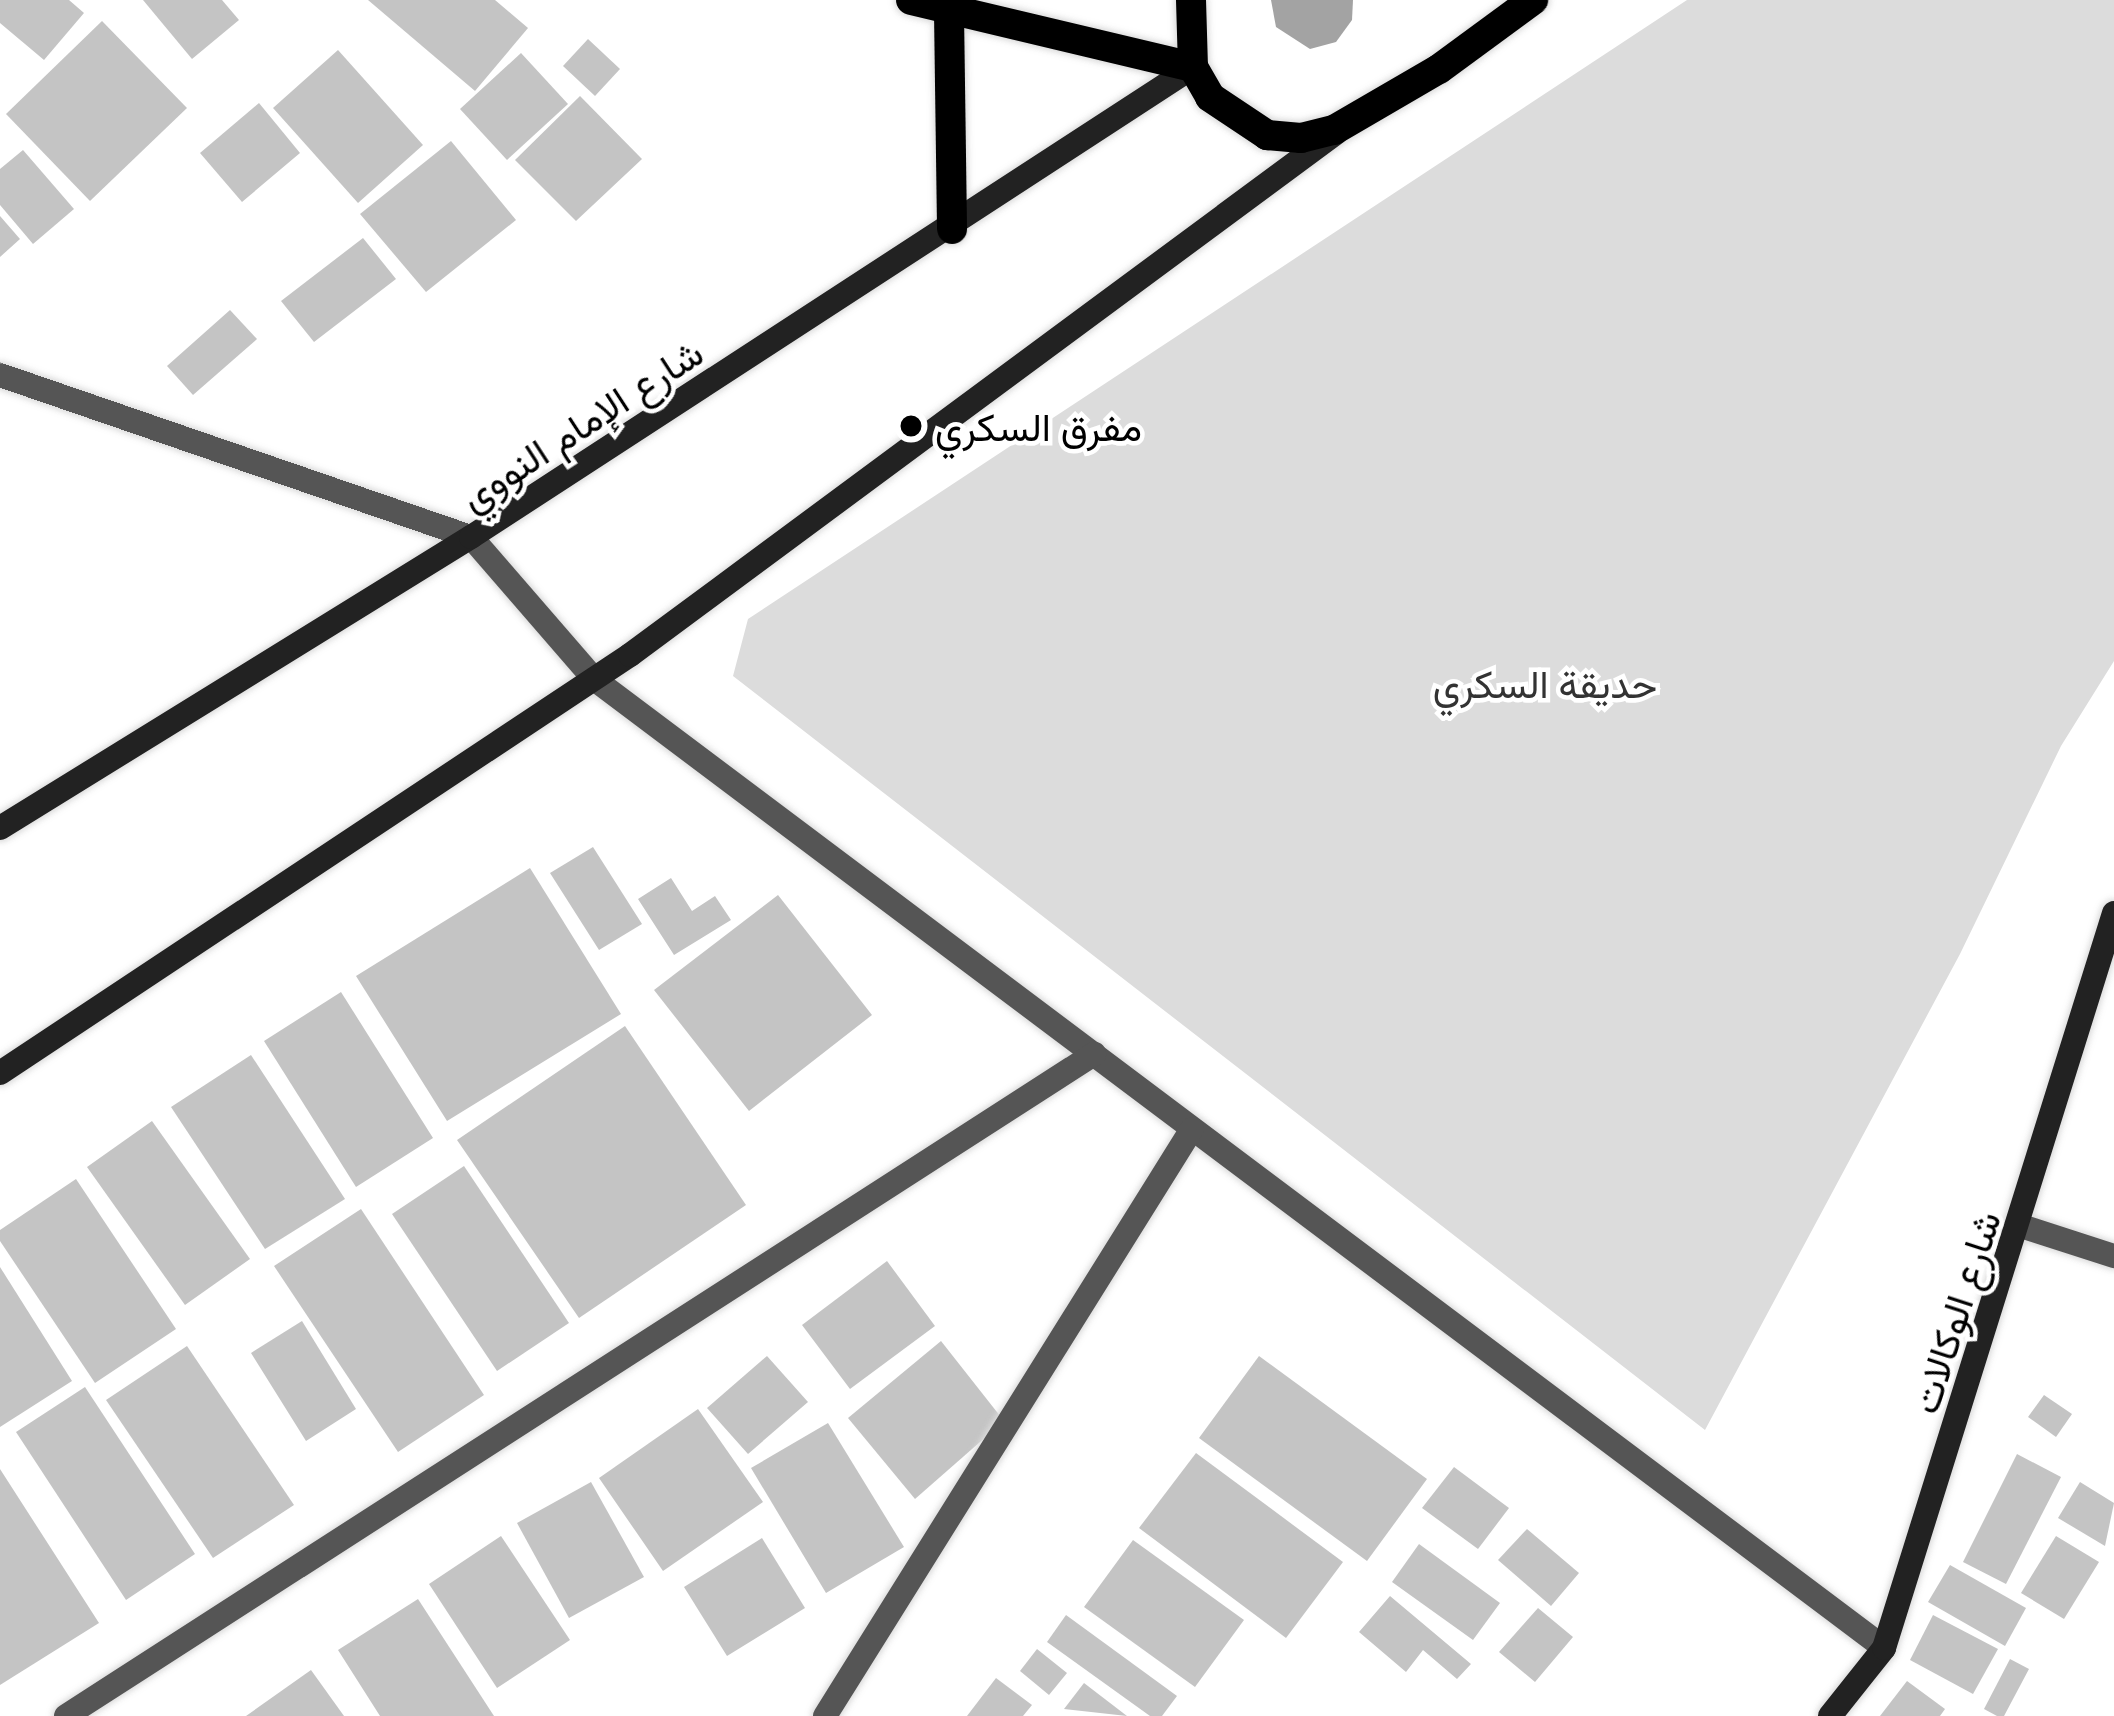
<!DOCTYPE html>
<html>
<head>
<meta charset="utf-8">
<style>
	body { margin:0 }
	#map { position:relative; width:2114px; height:1716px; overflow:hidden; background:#fff; font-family:"Noto Sans",Vazirmatn,sans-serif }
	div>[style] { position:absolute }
	.green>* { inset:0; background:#dcdcdc }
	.water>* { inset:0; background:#a3a3a3 }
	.building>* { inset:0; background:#c4c4c4 }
	.roads { filter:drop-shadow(0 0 3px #dbdbdb) drop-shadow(0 0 3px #dbdbdb) }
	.street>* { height:24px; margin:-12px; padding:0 12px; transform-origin:12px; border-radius:12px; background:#555 }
	.secondary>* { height:24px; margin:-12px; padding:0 12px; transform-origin:12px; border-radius:12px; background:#222 }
	.primary>* { height:30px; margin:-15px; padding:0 15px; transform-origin:15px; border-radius:15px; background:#000 }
	.dots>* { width:33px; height:33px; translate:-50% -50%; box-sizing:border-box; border:6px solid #fff; border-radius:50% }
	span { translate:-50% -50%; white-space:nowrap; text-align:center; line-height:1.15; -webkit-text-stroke:9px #fff; paint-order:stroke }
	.street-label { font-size:39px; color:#000 }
	.poi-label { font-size:39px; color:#000 }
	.left { translate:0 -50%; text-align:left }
	.park-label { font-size:39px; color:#333 }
</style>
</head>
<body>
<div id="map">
	<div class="green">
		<div style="clip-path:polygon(1687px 0,2114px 0,2114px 661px,2061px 746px,1960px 954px,1705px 1430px,733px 676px,748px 619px)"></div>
	</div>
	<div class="water">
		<div style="clip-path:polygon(1271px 0,1353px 0,1352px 20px,1336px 42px,1310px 49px,1276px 27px)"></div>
	</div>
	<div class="building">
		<div style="clip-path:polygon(0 0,69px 0,84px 13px,44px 60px,0 23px)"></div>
		<div style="clip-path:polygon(143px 0,222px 0,239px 20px,192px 59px)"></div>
		<div style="clip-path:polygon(368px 0,495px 0,528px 28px,475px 91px)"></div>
		<div style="clip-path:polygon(102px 21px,187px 108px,90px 201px,6px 114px)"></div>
		<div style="clip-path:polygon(588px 39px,620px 69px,595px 96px,563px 66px)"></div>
		<div style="clip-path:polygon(338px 50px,423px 145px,358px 203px,273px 108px)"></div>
		<div style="clip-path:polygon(521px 53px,568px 104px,507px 160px,460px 109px)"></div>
		<div style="clip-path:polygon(580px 96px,642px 159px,576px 221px,515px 160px)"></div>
		<div style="clip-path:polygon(259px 103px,300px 153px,242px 202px,200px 153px)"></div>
		<div style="clip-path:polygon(451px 141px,516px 220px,426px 292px,360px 214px)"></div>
		<div style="clip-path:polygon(23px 150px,74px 209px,33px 244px,0 205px,0 169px)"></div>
		<div style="clip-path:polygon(0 216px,20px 239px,0 257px)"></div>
		<div style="clip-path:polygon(363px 238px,396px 279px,314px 342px,281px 301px)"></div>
		<div style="clip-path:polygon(230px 310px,257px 339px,193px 395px,167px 366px)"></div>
		<div style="clip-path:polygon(593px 847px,642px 924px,599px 950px,550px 873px)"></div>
		<div style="clip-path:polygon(530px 868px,621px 1014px,447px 1121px,356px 976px)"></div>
		<div style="clip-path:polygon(671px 878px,692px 911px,715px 896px,731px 920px,674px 955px,638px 899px)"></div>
		<div style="clip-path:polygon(778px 895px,872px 1015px,749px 1111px,654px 990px)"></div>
		<div style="clip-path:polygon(341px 992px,433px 1138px,356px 1187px,264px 1041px)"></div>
		<div style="clip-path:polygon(625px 1026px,746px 1205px,579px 1318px,457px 1140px)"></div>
		<div style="clip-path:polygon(251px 1055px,345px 1199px,265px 1249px,171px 1107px)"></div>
		<div style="clip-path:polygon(152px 1121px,250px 1259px,185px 1305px,87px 1167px)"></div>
		<div style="clip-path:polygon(464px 1166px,569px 1323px,497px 1371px,392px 1214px)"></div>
		<div style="clip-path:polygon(76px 1179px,176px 1329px,95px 1383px,0 1241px,0 1230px)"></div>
		<div style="clip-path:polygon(361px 1209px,484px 1395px,398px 1452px,274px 1266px)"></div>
		<div style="clip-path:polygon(887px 1261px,935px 1326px,850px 1389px,802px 1325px)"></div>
		<div style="clip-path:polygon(0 1267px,72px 1381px,0 1427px)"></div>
		<div style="clip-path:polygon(302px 1321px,356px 1409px,306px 1441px,251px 1353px)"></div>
		<div style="clip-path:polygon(941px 1341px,1004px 1421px,915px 1499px,848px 1418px)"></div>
		<div style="clip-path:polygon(187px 1346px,294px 1505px,213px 1558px,106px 1400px)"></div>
		<div style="clip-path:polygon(767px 1356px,808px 1402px,748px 1454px,707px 1408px)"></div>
		<div style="clip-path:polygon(1259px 1356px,1427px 1479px,1367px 1561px,1199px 1438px)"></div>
		<div style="clip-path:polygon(85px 1387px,195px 1554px,126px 1600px,16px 1432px)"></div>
		<div style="clip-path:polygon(2044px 1395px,2072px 1414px,2056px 1437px,2028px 1417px)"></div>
		<div style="clip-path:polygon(698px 1409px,763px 1502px,663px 1571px,599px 1478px)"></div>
		<div style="clip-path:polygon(828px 1423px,904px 1547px,826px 1593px,751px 1468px)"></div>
		<div style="clip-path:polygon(1196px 1453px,1343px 1562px,1286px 1638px,1139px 1528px)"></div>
		<div style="clip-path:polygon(2017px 1454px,2061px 1477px,2006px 1584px,1963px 1562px)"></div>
		<div style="clip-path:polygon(1454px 1467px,1509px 1508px,1478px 1549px,1422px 1508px)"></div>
		<div style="clip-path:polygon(0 1469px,99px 1623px,0 1685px)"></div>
		<div style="clip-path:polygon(591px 1482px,644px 1577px,569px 1618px,517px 1523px)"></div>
		<div style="clip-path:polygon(2080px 1482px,2114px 1503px,2105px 1546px,2058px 1518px)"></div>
		<div style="clip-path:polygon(1527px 1529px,1579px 1573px,1551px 1606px,1498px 1560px)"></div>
		<div style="clip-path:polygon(501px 1536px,570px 1640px,497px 1688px,429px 1584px)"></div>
		<div style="clip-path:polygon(2056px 1536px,2099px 1562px,2064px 1619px,2021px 1593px)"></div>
		<div style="clip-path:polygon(762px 1538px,805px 1608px,727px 1656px,684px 1587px)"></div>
		<div style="clip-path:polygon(1133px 1540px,1244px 1620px,1195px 1687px,1084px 1607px)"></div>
		<div style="clip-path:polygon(1419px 1544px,1500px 1603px,1473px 1640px,1392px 1582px)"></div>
		<div style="clip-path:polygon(1950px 1565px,2026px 1608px,2005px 1646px,1928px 1602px)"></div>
		<div style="clip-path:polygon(1390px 1596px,1471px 1664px,1457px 1679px,1423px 1650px,1406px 1672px,1359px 1632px)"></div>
		<div style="clip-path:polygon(418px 1599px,494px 1716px,380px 1716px,338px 1650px)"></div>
		<div style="clip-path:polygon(1538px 1608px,1573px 1637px,1535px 1682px,1499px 1652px)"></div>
		<div style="clip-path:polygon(1066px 1615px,1177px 1696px,1162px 1716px,1150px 1716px,1047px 1642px)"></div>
		<div style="clip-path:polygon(1933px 1615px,1998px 1649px,1973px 1694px,1910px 1660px)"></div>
		<div style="clip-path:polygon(1037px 1649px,1067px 1673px,1049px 1695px,1020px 1671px)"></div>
		<div style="clip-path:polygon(2010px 1659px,2029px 1669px,2004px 1716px,1997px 1716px,1984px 1709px)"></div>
		<div style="clip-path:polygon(311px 1670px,344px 1716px,246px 1716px)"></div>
		<div style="clip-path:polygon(996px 1678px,1032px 1705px,1023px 1716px,967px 1716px)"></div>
		<div style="clip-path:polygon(1907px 1681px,1945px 1709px,1940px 1716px,1880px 1716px)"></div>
		<div style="clip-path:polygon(1084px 1683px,1127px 1716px,1064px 1709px)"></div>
	</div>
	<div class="roads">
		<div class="street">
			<div style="left:0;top:375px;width:498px;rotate:19deg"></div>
			<div style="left:471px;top:537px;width:188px;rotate:49.1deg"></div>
			<div style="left:594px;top:679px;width:1613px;rotate:36.91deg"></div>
			<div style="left:2021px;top:1226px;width:98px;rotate:17.9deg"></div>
			<div style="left:66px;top:1716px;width:1223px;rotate:-32.78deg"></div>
			<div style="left:825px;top:1716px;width:692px;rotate:-57.99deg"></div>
		</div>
		<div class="secondary">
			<div style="left:0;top:828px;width:554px;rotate:-31.71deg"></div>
			<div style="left:471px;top:537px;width:862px;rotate:-33.06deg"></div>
			<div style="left:0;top:1073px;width:756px;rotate:-33.56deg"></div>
			<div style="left:630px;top:655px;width:879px;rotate:-36.49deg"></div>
			<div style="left:1830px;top:1716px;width:87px;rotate:-51.5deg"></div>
			<div style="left:1884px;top:1648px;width:770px;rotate:-72.62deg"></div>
		</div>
		<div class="primary">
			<div style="left:911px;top:0;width:290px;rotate:13.4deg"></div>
			<div style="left:1191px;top:0;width:67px;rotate:88.3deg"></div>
			<div style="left:1193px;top:67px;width:34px;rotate:60deg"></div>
			<div style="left:1210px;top:97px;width:69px;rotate:33.7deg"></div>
			<div style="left:1267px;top:135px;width:34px;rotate:5deg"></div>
			<div style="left:1301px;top:138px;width:34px;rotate:-14deg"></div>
			<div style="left:1334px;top:130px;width:121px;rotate:-30.2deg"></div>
			<div style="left:1439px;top:69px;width:117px;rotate:-36.3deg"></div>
			<div style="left:949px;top:12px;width:217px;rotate:89.2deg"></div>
		</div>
	</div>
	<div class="dots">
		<div style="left:911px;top:426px;background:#000"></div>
	</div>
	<div class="street-label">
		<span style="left:581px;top:424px;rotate:-33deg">شارع الإمام النووي</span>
		<span style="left:1955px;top:1312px;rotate:-72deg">شارع الوكالات</span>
	</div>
	<div class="poi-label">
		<span class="left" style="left:935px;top:426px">مفرق السكري</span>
	</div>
	<div class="park-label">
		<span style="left:1545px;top:683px">حديقة السكري</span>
	</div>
</div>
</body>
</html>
